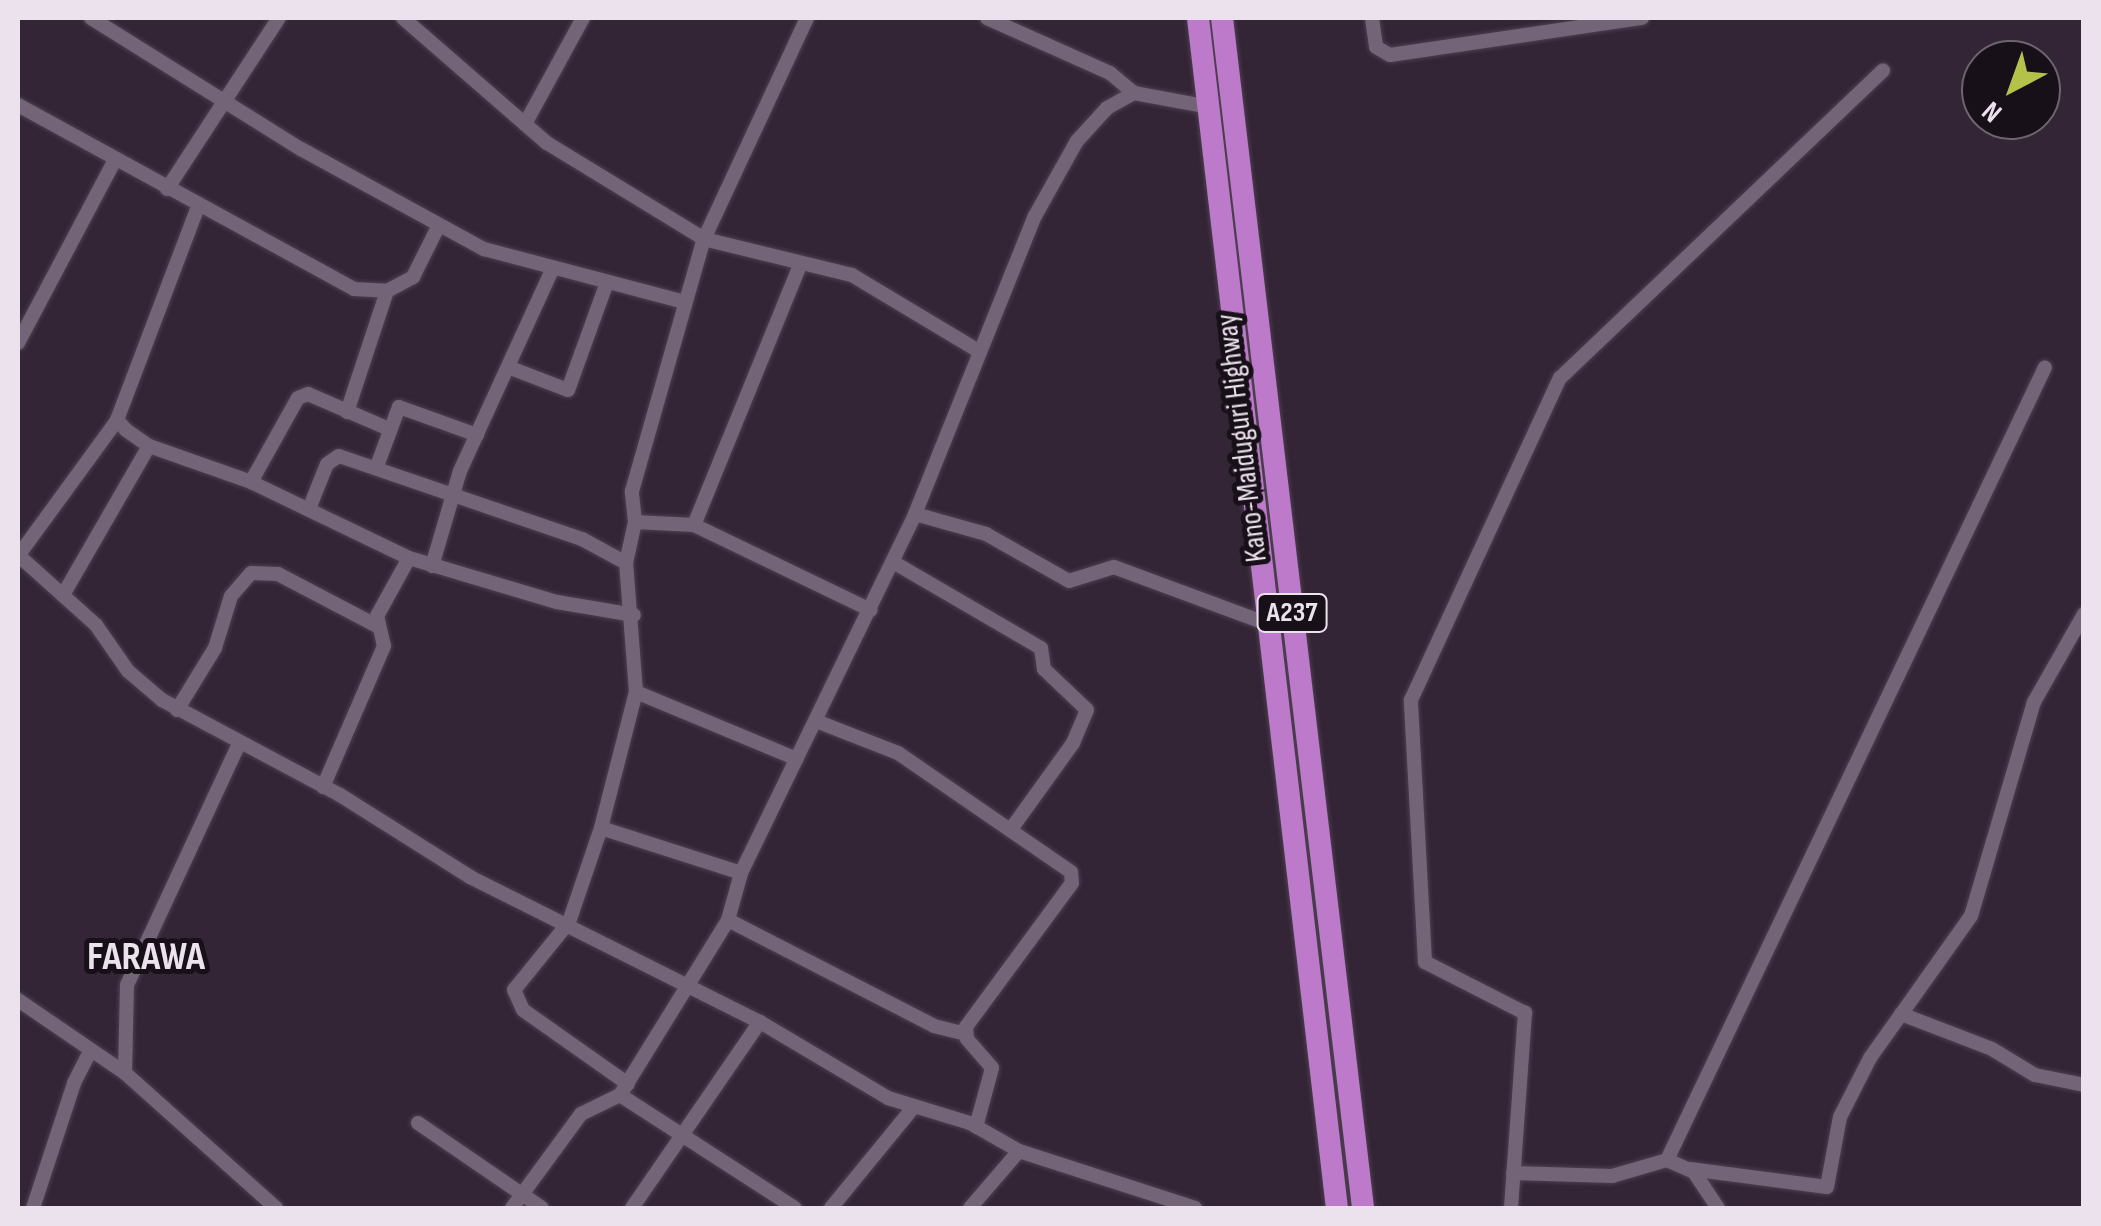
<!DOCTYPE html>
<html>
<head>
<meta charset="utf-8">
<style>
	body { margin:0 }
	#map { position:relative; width:2101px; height:1226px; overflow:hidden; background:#332436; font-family:"Sofia Sans Condensed",sans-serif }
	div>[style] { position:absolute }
	.roads { filter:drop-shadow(0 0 2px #4c404f) drop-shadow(0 0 2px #4c404f) }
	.minor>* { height:14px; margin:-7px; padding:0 7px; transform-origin:7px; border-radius:7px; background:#746478 }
	.trunk>* { height:22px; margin:-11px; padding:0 11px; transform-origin:11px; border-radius:11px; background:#bd79ca }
	span { translate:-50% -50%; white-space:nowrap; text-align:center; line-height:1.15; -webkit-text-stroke:10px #171018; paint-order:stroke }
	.shield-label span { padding:2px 8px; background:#171018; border:2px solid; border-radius:8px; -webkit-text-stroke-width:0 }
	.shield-label { font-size:28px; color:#ece2ee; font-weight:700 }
	.street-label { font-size:30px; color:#ece2ee }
	.district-label { font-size:40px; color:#ece2ee; font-weight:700 }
	.frame { position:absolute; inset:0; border:20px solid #ece2ee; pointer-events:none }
	.north { position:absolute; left:1961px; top:40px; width:100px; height:100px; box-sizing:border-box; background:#171018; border:2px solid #6c646e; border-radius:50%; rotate:221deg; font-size:28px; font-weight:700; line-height:40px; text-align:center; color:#ece2ee }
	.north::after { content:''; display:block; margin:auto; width:35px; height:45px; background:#b4c24a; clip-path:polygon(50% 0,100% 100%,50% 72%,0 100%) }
</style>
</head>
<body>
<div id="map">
	<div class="roads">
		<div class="minor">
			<div style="left:91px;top:18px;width:248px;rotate:32deg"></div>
			<div style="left:301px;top:149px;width:209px;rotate:28.7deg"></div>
			<div style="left:484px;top:249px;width:207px;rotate:14.8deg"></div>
			<div style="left:403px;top:18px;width:191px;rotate:41deg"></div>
			<div style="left:547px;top:143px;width:184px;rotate:31.4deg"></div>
			<div style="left:704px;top:239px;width:152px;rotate:13.7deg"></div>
			<div style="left:852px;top:275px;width:149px;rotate:31deg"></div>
			<div style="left:987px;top:18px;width:135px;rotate:24.1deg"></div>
			<div style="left:1110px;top:73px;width:31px;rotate:40deg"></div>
			<div style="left:1134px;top:93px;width:76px;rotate:10.6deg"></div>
			<div style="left:1372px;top:18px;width:29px;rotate:82deg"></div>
			<div style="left:1376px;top:47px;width:16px;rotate:30deg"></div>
			<div style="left:1390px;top:55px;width:255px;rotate:-8.4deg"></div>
			<div style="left:18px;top:105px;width:383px;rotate:28.7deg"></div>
			<div style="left:354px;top:289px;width:33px;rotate:3deg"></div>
			<div style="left:387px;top:291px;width:30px;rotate:-28deg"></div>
			<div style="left:413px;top:277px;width:56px;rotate:-63.4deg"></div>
			<div style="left:525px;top:124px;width:121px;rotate:-61.3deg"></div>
			<div style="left:167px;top:189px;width:204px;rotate:-56.8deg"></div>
			<div style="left:199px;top:204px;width:231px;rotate:110.8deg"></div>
			<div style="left:117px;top:420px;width:13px;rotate:48deg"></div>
			<div style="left:126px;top:430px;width:28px;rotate:35deg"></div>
			<div style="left:149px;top:446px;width:108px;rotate:19.4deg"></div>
			<div style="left:251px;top:482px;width:175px;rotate:25.7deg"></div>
			<div style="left:409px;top:558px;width:154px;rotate:16.6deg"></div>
			<div style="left:557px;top:602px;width:78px;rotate:9.6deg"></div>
			<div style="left:18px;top:343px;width:207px;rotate:-62.1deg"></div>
			<div style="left:508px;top:367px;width:64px;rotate:21deg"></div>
			<div style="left:568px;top:390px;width:115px;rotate:-70.1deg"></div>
			<div style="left:347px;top:412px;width:127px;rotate:-71.7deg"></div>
			<div style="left:377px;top:466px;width:63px;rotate:-69.6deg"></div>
			<div style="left:399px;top:407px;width:83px;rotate:19.7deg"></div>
			<div style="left:251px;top:482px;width:96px;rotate:-60.8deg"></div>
			<div style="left:298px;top:398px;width:11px;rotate:-22deg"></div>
			<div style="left:308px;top:394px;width:88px;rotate:23.4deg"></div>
			<div style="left:309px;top:509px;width:48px;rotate:-68.2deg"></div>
			<div style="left:327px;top:464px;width:14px;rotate:-34deg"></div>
			<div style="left:339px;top:456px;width:257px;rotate:18.9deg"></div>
			<div style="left:582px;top:539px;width:50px;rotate:28.6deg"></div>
			<div style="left:915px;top:514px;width:74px;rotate:15.7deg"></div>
			<div style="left:986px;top:534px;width:95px;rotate:29.5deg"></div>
			<div style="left:1069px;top:581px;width:47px;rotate:-17.3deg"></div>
			<div style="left:1114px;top:567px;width:164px;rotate:20.3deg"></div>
			<div style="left:635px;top:522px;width:59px;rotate:2.9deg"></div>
			<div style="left:694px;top:525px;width:196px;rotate:25.7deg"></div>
			<div style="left:694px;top:525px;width:283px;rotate:-67.8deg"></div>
			<div style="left:18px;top:555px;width:105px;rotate:41.9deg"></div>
			<div style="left:96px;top:625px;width:56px;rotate:55.2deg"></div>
			<div style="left:128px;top:671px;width:45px;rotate:40.5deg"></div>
			<div style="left:162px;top:700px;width:202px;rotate:28.1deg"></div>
			<div style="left:340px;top:795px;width:154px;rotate:32.2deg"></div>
			<div style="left:470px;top:877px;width:324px;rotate:26.6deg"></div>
			<div style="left:760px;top:1022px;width:149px;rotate:30.7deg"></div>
			<div style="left:888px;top:1098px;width:86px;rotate:17deg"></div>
			<div style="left:970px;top:1123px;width:56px;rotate:29.7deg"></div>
			<div style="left:1019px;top:1151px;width:185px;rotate:17.9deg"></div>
			<div style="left:18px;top:556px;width:168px;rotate:-53.9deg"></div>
			<div style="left:893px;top:562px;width:171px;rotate:30.2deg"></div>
			<div style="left:1041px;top:648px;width:21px;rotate:82deg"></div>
			<div style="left:1044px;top:669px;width:59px;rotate:43.6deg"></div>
			<div style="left:1087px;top:710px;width:36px;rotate:113deg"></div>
			<div style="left:1073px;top:743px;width:105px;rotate:125.7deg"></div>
			<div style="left:432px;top:566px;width:99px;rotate:-73.6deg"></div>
			<div style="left:460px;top:471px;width:223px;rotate:-65.4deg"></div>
			<div style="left:63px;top:595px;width:172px;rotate:-60deg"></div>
			<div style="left:636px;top:692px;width:174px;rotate:22.6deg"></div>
			<div style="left:177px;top:710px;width:73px;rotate:-58.5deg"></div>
			<div style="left:215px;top:648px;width:54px;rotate:-72.9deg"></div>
			<div style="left:231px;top:596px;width:30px;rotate:-49deg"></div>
			<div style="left:251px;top:573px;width:27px;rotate:2deg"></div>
			<div style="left:278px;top:574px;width:112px;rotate:27.7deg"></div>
			<div style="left:816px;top:721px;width:88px;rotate:21.3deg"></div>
			<div style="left:898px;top:753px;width:210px;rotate:34.5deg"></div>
			<div style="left:1071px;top:872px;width:11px;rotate:85deg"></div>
			<div style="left:1072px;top:883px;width:179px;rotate:126.4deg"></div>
			<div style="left:966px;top:1027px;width:12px;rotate:85deg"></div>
			<div style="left:967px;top:1039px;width:38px;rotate:49deg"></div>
			<div style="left:992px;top:1068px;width:61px;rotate:105.2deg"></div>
			<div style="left:323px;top:787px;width:154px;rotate:-66.6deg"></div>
			<div style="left:384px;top:646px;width:31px;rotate:-103deg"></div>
			<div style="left:377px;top:616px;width:66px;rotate:-61.1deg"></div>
			<div style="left:601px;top:828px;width:147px;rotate:17.8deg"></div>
			<div style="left:728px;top:920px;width:232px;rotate:27.2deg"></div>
			<div style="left:934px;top:1026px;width:33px;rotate:14deg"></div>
			<div style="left:18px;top:1000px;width:130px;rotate:34.3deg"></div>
			<div style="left:125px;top:1073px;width:203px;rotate:41.8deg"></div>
			<div style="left:1901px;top:1014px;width:97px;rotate:21deg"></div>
			<div style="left:1992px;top:1049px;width:50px;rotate:31.2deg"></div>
			<div style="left:2035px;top:1075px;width:50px;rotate:11.5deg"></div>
			<div style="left:125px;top:1073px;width:88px;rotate:-88.7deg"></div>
			<div style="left:127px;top:985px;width:264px;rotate:-65.1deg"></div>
			<div style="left:628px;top:1084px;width:128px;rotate:-144.8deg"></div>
			<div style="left:523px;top:1010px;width:22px;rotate:-114deg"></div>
			<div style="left:514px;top:990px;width:87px;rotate:-51deg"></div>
			<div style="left:569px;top:922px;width:99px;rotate:-71.2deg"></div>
			<div style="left:601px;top:828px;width:140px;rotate:-75.6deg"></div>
			<div style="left:636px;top:692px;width:129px;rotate:-94.4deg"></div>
			<div style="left:626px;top:563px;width:42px;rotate:-77.6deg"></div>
			<div style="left:635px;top:522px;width:31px;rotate:-96deg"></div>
			<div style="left:632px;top:491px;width:262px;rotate:-74.1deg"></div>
			<div style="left:704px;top:239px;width:244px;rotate:-65deg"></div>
			<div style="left:620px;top:1095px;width:208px;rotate:32.9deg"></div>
			<div style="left:418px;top:1123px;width:150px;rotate:34.4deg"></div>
			<div style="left:1667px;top:1160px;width:878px;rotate:-64.51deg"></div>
			<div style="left:1690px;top:1169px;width:138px;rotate:7.5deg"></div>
			<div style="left:1827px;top:1187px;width:71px;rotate:-79.5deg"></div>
			<div style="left:1840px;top:1117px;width:66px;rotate:-63deg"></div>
			<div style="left:1870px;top:1058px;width:174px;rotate:-54.6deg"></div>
			<div style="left:1971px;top:916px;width:223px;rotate:-73.6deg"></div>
			<div style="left:2034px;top:702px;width:101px;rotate:-60.4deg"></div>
			<div style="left:1513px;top:1173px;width:99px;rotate:1.7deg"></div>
			<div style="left:1612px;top:1176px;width:57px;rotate:-16.2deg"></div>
			<div style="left:1667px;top:1160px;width:30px;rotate:24deg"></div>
			<div style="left:1694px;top:1172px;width:43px;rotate:56.3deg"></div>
			<div style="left:33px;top:1208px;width:132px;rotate:-71.8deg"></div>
			<div style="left:74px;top:1083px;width:37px;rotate:-63deg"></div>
			<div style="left:512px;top:1208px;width:117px;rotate:-53.7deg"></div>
			<div style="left:581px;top:1114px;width:43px;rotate:-26deg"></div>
			<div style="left:620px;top:1095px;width:206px;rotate:-58.3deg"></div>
			<div style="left:728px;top:920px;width:49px;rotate:-74.5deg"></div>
			<div style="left:741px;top:873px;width:399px;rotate:-64.1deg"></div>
			<div style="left:915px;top:514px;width:321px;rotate:-68.1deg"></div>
			<div style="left:1035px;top:216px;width:86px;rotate:-60.8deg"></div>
			<div style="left:1077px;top:141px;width:45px;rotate:-47.7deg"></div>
			<div style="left:1107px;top:108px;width:31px;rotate:-29deg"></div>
			<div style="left:632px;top:1208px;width:226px;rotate:-55.5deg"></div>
			<div style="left:831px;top:1208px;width:128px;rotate:-50.7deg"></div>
			<div style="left:970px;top:1208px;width:75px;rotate:-49.3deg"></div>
			<div style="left:1511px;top:1208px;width:196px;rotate:-85.9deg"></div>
			<div style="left:1525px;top:1013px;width:112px;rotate:-153deg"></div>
			<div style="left:1425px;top:962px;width:262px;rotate:-93.1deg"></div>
			<div style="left:1411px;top:700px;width:355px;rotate:-65.2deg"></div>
			<div style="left:1560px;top:378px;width:446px;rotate:-43.6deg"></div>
		</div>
		<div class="trunk">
			<div style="left:1198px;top:18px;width:1198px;rotate:83.34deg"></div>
			<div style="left:1222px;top:18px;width:1198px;rotate:83.24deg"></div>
		</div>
	</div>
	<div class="shield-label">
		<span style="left:1292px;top:613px">A237</span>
	</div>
	<div class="street-label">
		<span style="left:1242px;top:438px;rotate:-97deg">Kano-Maiduguri Highway</span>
	</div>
	<div class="district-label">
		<span style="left:146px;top:957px">FARAWA</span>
	</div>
	<div class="frame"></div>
	<div class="north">N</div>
</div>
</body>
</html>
